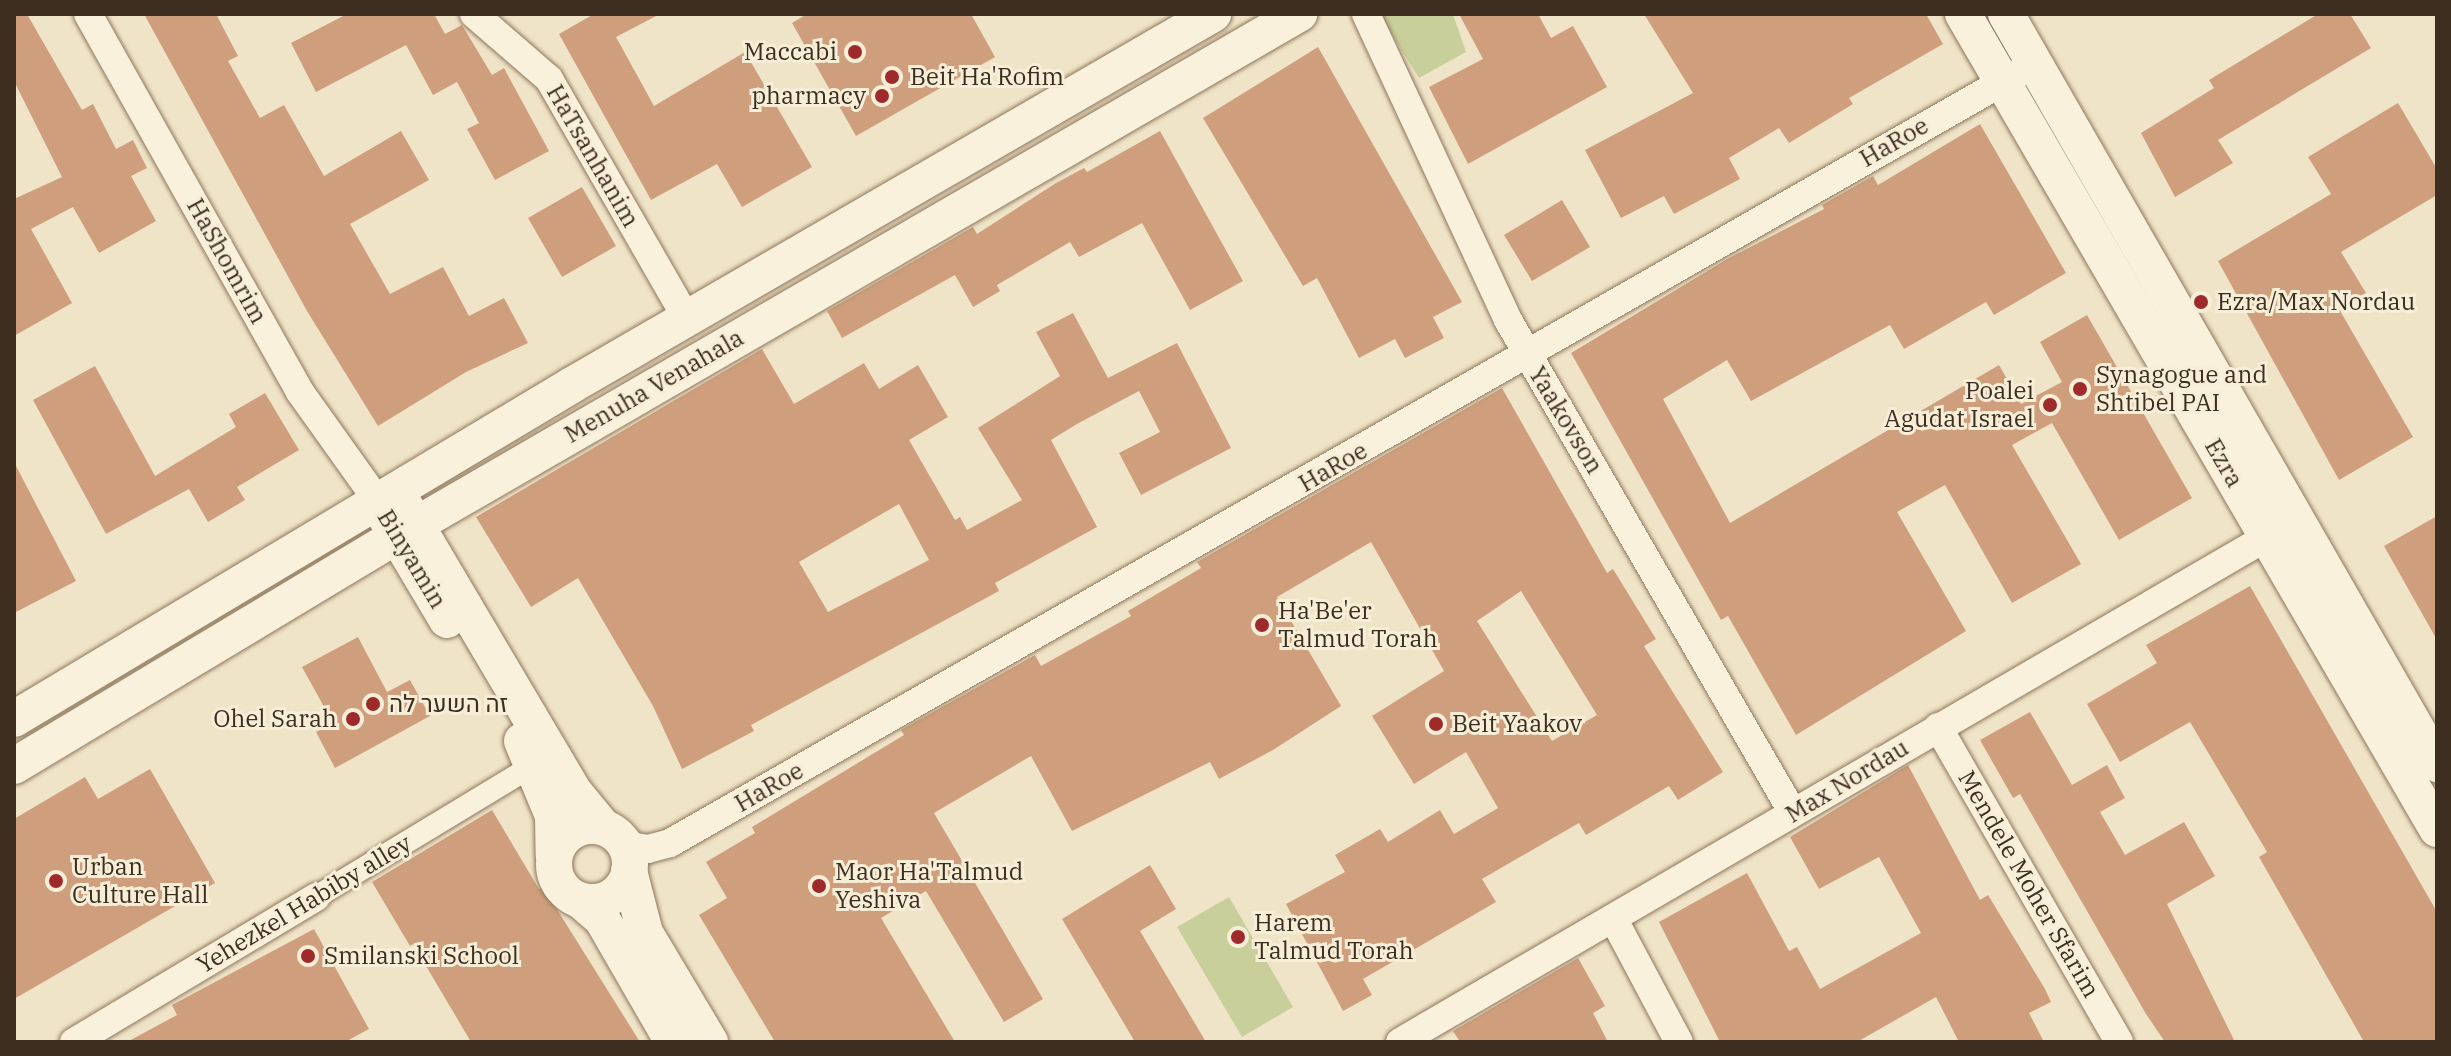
<!DOCTYPE html>
<html>
<head>
<meta charset="utf-8">
<style>
	body { margin:0 }
	#map { position:relative; width:2451px; height:1056px; overflow:hidden; background:#f0e4c8; font-family:"IBM Plex Serif",Heebo,serif }
	div>[style] { position:absolute }
	.green>* { inset:0; background:#c9cf9b }
	.building>* { inset:0; background:#cf9f7d }
	.roads { filter:drop-shadow(0 0 2px #8d765c) drop-shadow(0 0 2px #8d765c) }
	.pedestrian>* { height:22px; margin:-11px; padding:0 11px; transform-origin:11px; border-radius:11px; background:#faf1dc }
	.minor>* { height:28px; margin:-14px; padding:0 14px; transform-origin:14px; border-radius:14px; background:#faf1dc }
	.tertiary>* { height:36px; margin:-18px; padding:0 18px; transform-origin:18px; border-radius:18px; background:#faf1dc }
	.tertiary>.ring { margin:-18px; padding:0; box-sizing:content-box; background:none; border:36px solid #faf1dc; border-radius:50% }
	.dots>* { width:22px; height:22px; translate:-50% -50%; box-sizing:border-box; border:4px solid #f7eed8; border-radius:50% }
	span { translate:-50% -50%; white-space:nowrap; text-align:center; line-height:1.15; -webkit-text-stroke:6px #f7eed8; paint-order:stroke }
	.poi-label { font-size:24px; color:#3d2e20 }
	.right { translate:-100% -50%; text-align:right }
	.left { translate:0 -50%; text-align:left }
	.street-label { font-size:24px; color:#3d2e20 }
	.frame { position:absolute; inset:0; border:16px solid #3d2e20; pointer-events:none }
</style>
</head>
<body>
<div id="map">
	<div class="green">
		<div style="clip-path:polygon(1379px 14px,1453px 14px,1466px 52px,1419px 78px)"></div>
		<div style="clip-path:polygon(1229px 897px,1293px 1007px,1242px 1037px,1177px 927px)"></div>
	</div>
	<div class="building">
		<div style="clip-path:polygon(14px 14px,27px 14px,82px 110px,93px 104px,116px 149px,133px 140px,147px 168px,131px 176px,156px 221px,99px 253px,73px 207px,31px 229px,72px 303px,14px 336px,14px 199px,62px 177px,14px 81px)"></div>
		<div style="clip-path:polygon(144px 14px,216px 14px,238px 56px,228px 61px,260px 118px,284px 105px,324px 176px,401px 131px,429px 180px,350px 224px,390px 294px,443px 267px,469px 316px,504px 298px,528px 343px,466px 372px,378px 426px,307px 311px)"></div>
		<div style="clip-path:polygon(347px 14px,434px 14px,445px 34px,462px 25px,492px 75px,504px 68px,549px 151px,495px 180px,467px 129px,479px 123px,457px 82px,433px 95px,406px 45px,316px 92px,291px 43px)"></div>
		<div style="clip-path:polygon(594px 14px,660px 14px,616px 37px,654px 106px,745px 52px,812px 167px,742px 207px,717px 164px,651px 200px,559px 34px)"></div>
		<div style="clip-path:polygon(807px 14px,971px 14px,995px 57px,856px 136px,792px 23px)"></div>
		<div style="clip-path:polygon(1459px 14px,1538px 14px,1551px 38px,1573px 26px,1607px 87px,1468px 164px,1429px 87px,1483px 59px)"></div>
		<div style="clip-path:polygon(1644px 14px,1926px 14px,1943px 44px,1849px 98px,1853px 104px,1789px 143px,1779px 128px,1729px 158px,1740px 179px,1674px 214px,1664px 196px,1621px 218px,1585px 150px,1693px 93px)"></div>
		<div style="clip-path:polygon(2318px 14px,2350px 14px,2371px 48px,2218px 140px,2233px 163px,2175px 197px,2141px 133px,2214px 88px,2209px 80px)"></div>
		<div style="clip-path:polygon(1318px 47px,1462px 302px,1433px 317px,1444px 338px,1405px 358px,1395px 339px,1359px 358px,1317px 278px,1303px 286px,1203px 118px)"></div>
		<div style="clip-path:polygon(2398px 103px,2437px 169px,2437px 195px,2341px 252px,2366px 293px,2339px 309px,2413px 437px,2339px 480px,2218px 261px,2331px 194px,2308px 157px)"></div>
		<div style="clip-path:polygon(1980px 124px,2066px 273px,1994px 315px,1986px 302px,1904px 349px,1890px 325px,1751px 401px,1727px 360px,1663px 399px,1730px 523px,1999px 365px,2021px 404px,2062px 382px,2040px 342px,2087px 315px,2192px 498px,2119px 540px,2052px 423px,2012px 445px,2081px 564px,2012px 603px,1945px 485px,1897px 512px,1966px 631px,1796px 735px,1728px 616px,1721px 620px,1571px 353px,1729px 258px,1824px 209px,1822px 205px,1873px 176px,1878px 185px)"></div>
		<div style="clip-path:polygon(1160px 131px,1243px 281px,1190px 310px,1142px 223px,1079px 257px,1070px 242px,997px 285px,1000px 291px,973px 307px,955px 275px,842px 338px,827px 311px,973px 227px,977px 234px,1056px 183px,1084px 168px,1087px 172px)"></div>
		<div style="clip-path:polygon(582px 187px,616px 246px,562px 277px,528px 218px)"></div>
		<div style="clip-path:polygon(1562px 200px,1590px 247px,1532px 281px,1504px 235px)"></div>
		<div style="clip-path:polygon(evenodd,1073px 313px,1108px 378px,1177px 343px,1231px 448px,1141px 495px,1119px 453px,1160px 432px,1139px 391px,1077px 424px,1051px 440px,1097px 527px,995px 583px,999px 591px,751px 725px,754px 731px,682px 769px,653px 706px,578px 578px,531px 607px,476px 517px,762px 349px,794px 404px,864px 363px,879px 389px,918px 365px,948px 417px,909px 440px,955px 520px,960px 517px,967px 530px,1022px 500px,978px 428px,1060px 376px,1036px 332px,1073px 313px,899px 504px,929px 560px,828px 612px,799px 562px,899px 504px)"></div>
		<div style="clip-path:polygon(95px 366px,155px 476px,236px 427px,229px 414px,265px 393px,299px 450px,237px 487px,245px 500px,208px 522px,189px 489px,106px 534px,33px 400px)"></div>
		<div style="clip-path:polygon(evenodd,1502px 388px,1607px 573px,1613px 569px,1656px 639px,1644px 646px,1723px 772px,1678px 800px,1669px 786px,1586px 835px,1579px 823px,1482px 879px,1496px 902px,1363px 979px,1372px 995px,1343px 1011px,1286px 904px,1345px 872px,1335px 855px,1380px 829px,1388px 842px,1440px 810px,1454px 834px,1498px 808px,1466px 752px,1414px 784px,1372px 716px,1444px 671px,1371px 542px,1277px 597px,1341px 706px,1273px 750px,1219px 779px,1210px 762px,1072px 831px,1031px 756px,934px 813px,1043px 999px,1004px 1022px,926px 891px,881px 918px,955px 1042px,775px 1042px,699px 915px,727px 898px,706px 862px,755px 833px,752px 827px,904px 735px,901px 730px,1035px 655px,1041px 666px,1131px 616px,1128px 611px,1201px 568px,1197px 562px,1502px 388px,1521px 591px,1597px 715px,1552px 741px,1477px 621px,1521px 591px)"></div>
		<div style="clip-path:polygon(14px 462px,76px 581px,14px 613px)"></div>
		<div style="clip-path:polygon(2437px 516px,2437px 640px,2384px 546px)"></div>
		<div style="clip-path:polygon(2250px 586px,2437px 912px,2437px 1042px,2364px 1042px,2259px 857px,2267px 852px,2190px 722px,2120px 762px,2087px 704px,2157px 663px,2146px 645px)"></div>
		<div style="clip-path:polygon(358px 637px,387px 692px,410px 680px,430px 716px,335px 768px,316px 732px,333px 723px,302px 667px)"></div>
		<div style="clip-path:polygon(2030px 712px,2072px 785px,2107px 765px,2125px 798px,2100px 812px,2125px 855px,2184px 822px,2215px 876px,2167px 904px,2235px 1042px,2165px 1042px,2146px 1014px,2020px 794px,2013px 798px,1980px 740px)"></div>
		<div style="clip-path:polygon(1908px 765px,1980px 900px,1988px 895px,2045px 989px,2051px 1002px,2029px 1013px,2044px 1042px,1959px 1042px,1936px 997px,1857px 1042px,1720px 1042px,1659px 922px,1747px 873px,1789px 951px,1797px 947px,1820px 989px,1921px 933px,1879px 857px,1819px 889px,1790px 837px)"></div>
		<div style="clip-path:polygon(150px 769px,215px 883px,14px 999px,14px 819px,85px 777px,98px 799px)"></div>
		<div style="clip-path:polygon(492px 810px,539px 889px,543px 887px,640px 1042px,471px 1042px,413px 944px,410px 946px,372px 882px)"></div>
		<div style="clip-path:polygon(1150px 865px,1176px 909px,1140px 931px,1206px 1042px,1135px 1042px,1062px 919px)"></div>
		<div style="clip-path:polygon(314px 929px,369px 1029px,345px 1042px,127px 1042px,177px 1015px,172px 1005px)"></div>
		<div style="clip-path:polygon(1578px 958px,1605px 1006px,1593px 1013px,1608px 1042px,1460px 1042px,1453px 1031px)"></div>
	</div>
	<div class="roads">
		<div class="pedestrian">
			<div style="left:316px;top:897px;width:255px;rotate:-31.2deg"></div>
		</div>
		<div class="minor">
			<div style="left:88px;top:14px;width:433px;rotate:60.7deg"></div>
			<div style="left:300px;top:392px;width:133px;rotate:54.5deg"></div>
			<div style="left:474px;top:14px;width:99px;rotate:40.9deg"></div>
			<div style="left:549px;top:79px;width:277px;rotate:60.1deg"></div>
			<div style="left:1366px;top:14px;width:337px;rotate:65.1deg"></div>
			<div style="left:1508px;top:320px;width:569px;rotate:59.97deg"></div>
			<div style="left:1938px;top:727px;width:363px;rotate:60.1deg"></div>
			<div style="left:625px;top:845px;width:23px;rotate:10deg"></div>
			<div style="left:648px;top:849px;width:23px;rotate:-15deg"></div>
			<div style="left:670px;top:843px;width:1555px;rotate:-29.73deg"></div>
			<div style="left:1613px;top:918px;width:140px;rotate:62deg"></div>
			<div style="left:74px;top:1042px;width:282px;rotate:-30.9deg"></div>
			<div style="left:1400px;top:1042px;width:1023px;rotate:-30.22deg"></div>
		</div>
		<div class="tertiary">
			<div style="left:1963px;top:14px;width:943px;rotate:59.82deg"></div>
			<div style="left:2006px;top:14px;width:865px;rotate:60.12deg"></div>
			<div style="left:405px;top:506px;width:334px;rotate:59.4deg"></div>
			<div style="left:575px;top:793px;width:44px;rotate:50.5deg"></div>
			<div style="left:385px;top:516px;width:121px;rotate:59.2deg"></div>
			<div style="left:14px;top:719px;width:650px;rotate:-30.9deg"></div>
			<div style="left:572px;top:385px;width:741px;rotate:-30.06deg"></div>
			<div style="left:522px;top:741px;width:81px;rotate:67.5deg"></div>
			<div style="left:553px;top:816px;width:39px;rotate:89deg"></div>
			<div style="left:14px;top:766px;width:472px;rotate:-31deg"></div>
			<div style="left:419px;top:523px;width:1017px;rotate:-30.05deg"></div>
			<div class="ring" style="left:554px;top:826px;width:40px;height:40px"></div>
			<div style="left:629px;top:871px;width:64px;rotate:75.5deg"></div>
			<div style="left:645px;top:933px;width:127px;rotate:59.2deg"></div>
			<div style="left:580px;top:900px;width:29px;rotate:41deg"></div>
			<div style="left:602px;top:919px;width:142px;rotate:60deg"></div>
		</div>
	</div>
	<div class="dots">
		<div style="left:855px;top:52px;background:#9e2a2b"></div>
		<div style="left:892px;top:77px;background:#9e2a2b"></div>
		<div style="left:882px;top:96px;background:#9e2a2b"></div>
		<div style="left:2201px;top:302px;background:#9e2a2b"></div>
		<div style="left:2080px;top:389px;background:#9e2a2b"></div>
		<div style="left:2050px;top:405px;background:#9e2a2b"></div>
		<div style="left:1262px;top:625px;background:#9e2a2b"></div>
		<div style="left:373px;top:704px;background:#9e2a2b"></div>
		<div style="left:353px;top:719px;background:#9e2a2b"></div>
		<div style="left:1436px;top:724px;background:#9e2a2b"></div>
		<div style="left:56px;top:881px;background:#9e2a2b"></div>
		<div style="left:819px;top:886px;background:#9e2a2b"></div>
		<div style="left:1238px;top:937px;background:#9e2a2b"></div>
		<div style="left:308px;top:956px;background:#9e2a2b"></div>
	</div>
	<div class="poi-label">
		<span class="right" style="left:837px;top:52px">Maccabi</span>
		<span class="left" style="left:910px;top:77px">Beit Ha'Rofim</span>
		<span class="right" style="left:866px;top:96px">pharmacy</span>
		<span class="left" style="left:2217px;top:302px">Ezra/Max Nordau</span>
		<span class="left" style="left:2096px;top:389px">Synagogue and<br>Shtibel PAI</span>
		<span class="right" style="left:2034px;top:405px">Poalei<br>Agudat Israel</span>
		<span class="left" style="left:1278px;top:625px">Ha'Be'er<br>Talmud Torah</span>
		<span class="left" style="left:389px;top:704px">זה השער לה</span>
		<span class="right" style="left:337px;top:719px">Ohel Sarah</span>
		<span class="left" style="left:1452px;top:724px">Beit Yaakov</span>
		<span class="left" style="left:72px;top:881px">Urban<br>Culture Hall</span>
		<span class="left" style="left:835px;top:886px">Maor Ha'Talmud<br>Yeshiva</span>
		<span class="left" style="left:1254px;top:937px">Harem<br>Talmud Torah</span>
		<span class="left" style="left:324px;top:956px">Smilanski School</span>
	</div>
	<div class="street-label">
		<span style="left:1894px;top:142px;rotate:-30deg">HaRoe</span>
		<span style="left:593px;top:156px;rotate:60deg">HaTsanhanim</span>
		<span style="left:227px;top:261px;rotate:61deg">HaShomrim</span>
		<span style="left:654px;top:386px;rotate:-30deg">Menuha Venahala</span>
		<span style="left:1566px;top:420px;rotate:59deg">Yaakovson</span>
		<span style="left:2224px;top:463px;rotate:60deg">Ezra</span>
		<span style="left:1333px;top:467px;rotate:-30deg">HaRoe</span>
		<span style="left:412px;top:559px;rotate:59deg">Binyamin</span>
		<span style="left:1847px;top:781px;rotate:-31deg">Max Nordau</span>
		<span style="left:769px;top:787px;rotate:-30deg">HaRoe</span>
		<span style="left:2029px;top:884px;rotate:60deg">Mendele Moher Sfarim</span>
		<span style="left:304px;top:904px;rotate:-31deg">Yehezkel Habiby alley</span>
	</div>
	<div class="frame"></div>
</div>
</body>
</html>
